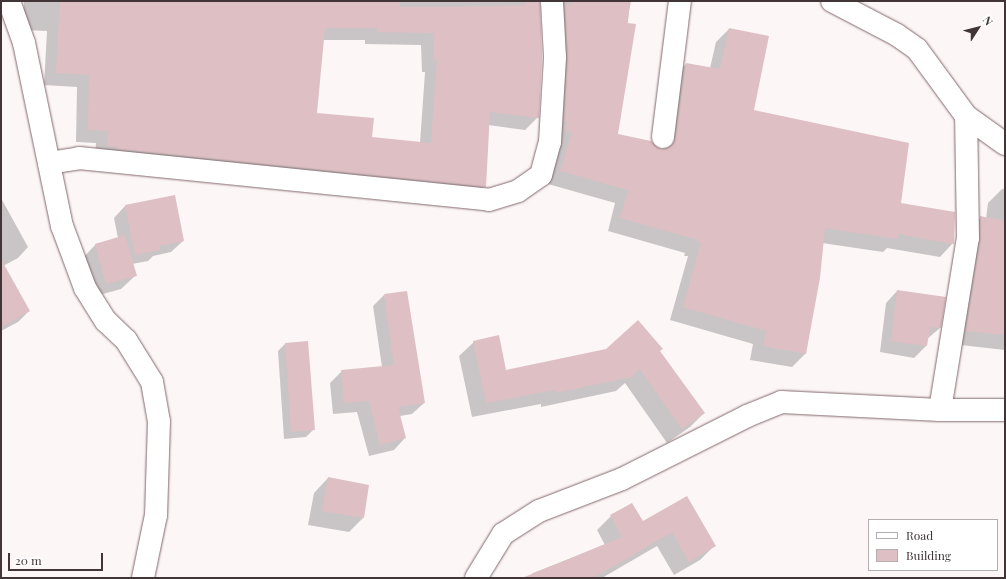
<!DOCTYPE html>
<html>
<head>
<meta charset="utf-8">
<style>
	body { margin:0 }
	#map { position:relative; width:1006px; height:579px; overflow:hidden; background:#fcf6f7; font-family:"Playfair Display",serif }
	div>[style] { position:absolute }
	.shadow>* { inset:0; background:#0003 }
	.building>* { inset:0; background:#dec0c4 }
	.roads { filter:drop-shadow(0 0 1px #82686c) drop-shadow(0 0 1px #82686c) }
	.street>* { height:22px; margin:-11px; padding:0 11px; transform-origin:11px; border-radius:11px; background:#fff }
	span { translate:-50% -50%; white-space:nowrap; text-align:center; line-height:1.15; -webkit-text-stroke:3.5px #fff; paint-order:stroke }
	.frame { position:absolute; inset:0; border:2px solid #413537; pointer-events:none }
	.legend { position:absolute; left:868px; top:519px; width:130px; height:52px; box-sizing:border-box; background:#fff; border:1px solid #b3aeaf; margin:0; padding:5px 7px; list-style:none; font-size:12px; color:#413537 }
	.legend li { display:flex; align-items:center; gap:8px; height:20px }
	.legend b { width:20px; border:1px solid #b3aeaf }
	.north { position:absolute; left:958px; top:8px; width:40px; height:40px; -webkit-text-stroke:3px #fff; paint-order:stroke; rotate:54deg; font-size:11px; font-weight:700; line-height:16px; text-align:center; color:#413537 }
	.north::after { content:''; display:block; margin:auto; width:14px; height:18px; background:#413537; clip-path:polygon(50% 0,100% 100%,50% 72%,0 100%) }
	.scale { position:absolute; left:8px; top:553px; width:95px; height:18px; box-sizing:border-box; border:2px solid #413537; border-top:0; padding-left:5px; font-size:12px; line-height:14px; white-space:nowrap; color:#413537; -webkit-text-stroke:3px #fff; paint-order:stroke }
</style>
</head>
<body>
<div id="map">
	<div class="shadow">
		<div style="clip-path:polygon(evenodd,24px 1px,533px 1px,538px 117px,525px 130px,488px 125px,485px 186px,472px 199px,95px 158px,96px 143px,76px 142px,77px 87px,44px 85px,47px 31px,23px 30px,24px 1px,323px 40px,365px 40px,365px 44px,421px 45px,422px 72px,425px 72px,420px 143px,371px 138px,316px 114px,323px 40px)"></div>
		<div style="clip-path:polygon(560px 1px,630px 1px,617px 134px,663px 150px,673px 77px,686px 64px,710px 68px,716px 42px,729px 29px,752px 111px,900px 204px,953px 243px,940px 257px,887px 248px,883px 252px,822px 243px,805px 354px,792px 367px,750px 360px,753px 344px,670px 320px,688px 256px,684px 256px,685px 253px,608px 231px,615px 203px,548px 184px,559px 145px)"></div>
		<div style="clip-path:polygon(1002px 189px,1005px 189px,1005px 350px,952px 344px,966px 232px,980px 218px,986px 219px,988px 203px)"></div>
		<div style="clip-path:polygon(1px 198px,28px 247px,18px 258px,3px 266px,29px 311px,18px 322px,1px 331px)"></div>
		<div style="clip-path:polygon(125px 206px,183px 241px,171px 252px,153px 256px,148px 261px,132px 264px,136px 275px,121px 289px,92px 297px,82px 259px,96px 244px,118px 238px,114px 218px)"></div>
		<div style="clip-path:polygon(897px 291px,940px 328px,927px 339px,926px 346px,914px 358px,880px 352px,886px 303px)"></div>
		<div style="clip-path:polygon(384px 295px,424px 403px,412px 414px,400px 416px,405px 438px,394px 450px,369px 456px,357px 412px,333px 414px,330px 383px,342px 371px,382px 367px,373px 306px)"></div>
		<div style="clip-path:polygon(474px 342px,506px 371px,659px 351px,704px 413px,690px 427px,667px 443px,625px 383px,616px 391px,541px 407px,541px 404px,472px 417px,459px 356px)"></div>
		<div style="clip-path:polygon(285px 344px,314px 429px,306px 437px,284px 439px,278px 351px)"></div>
		<div style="clip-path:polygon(328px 478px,363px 518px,349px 532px,308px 525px,314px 493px)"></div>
		<div style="clip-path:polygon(686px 497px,714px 546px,700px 560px,674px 575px,657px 546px,602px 578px,528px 578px,533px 573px,605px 545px,597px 530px,611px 516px,642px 523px)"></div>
	</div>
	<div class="building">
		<div style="clip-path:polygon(evenodd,60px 1px,400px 1px,400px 7px,456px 7px,525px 5px,526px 1px,540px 1px,542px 57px,539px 118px,490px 112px,486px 187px,117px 149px,118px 147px,107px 146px,108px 131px,88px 130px,89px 75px,56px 73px,60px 1px,325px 28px,377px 28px,377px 32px,434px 33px,434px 60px,437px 60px,431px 143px,372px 137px,374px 118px,317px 113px,325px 28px)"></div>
		<div style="clip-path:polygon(571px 1px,631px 1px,627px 23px,636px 24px,618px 134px,651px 141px,661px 149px,668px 148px,675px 139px,686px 63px,720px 69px,729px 28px,769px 36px,754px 110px,909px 143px,901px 203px,955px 212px,954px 244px,898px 234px,897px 239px,825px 228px,820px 278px,806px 354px,763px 346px,766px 331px,683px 307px,701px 243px,697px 242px,698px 240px,620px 218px,628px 190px,560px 171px,572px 132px,566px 131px,567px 121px,564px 121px,567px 58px,565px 4px,571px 5px)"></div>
		<div style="clip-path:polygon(175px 195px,184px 241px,159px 246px,160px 250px,135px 255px,125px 205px)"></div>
		<div style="clip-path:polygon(980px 216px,1005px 221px,1005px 335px,966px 331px,980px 240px)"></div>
		<div style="clip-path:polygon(125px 235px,137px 276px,106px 284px,95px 244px)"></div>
		<div style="clip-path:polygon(1px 259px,30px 311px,1px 327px)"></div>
		<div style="clip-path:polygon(897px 290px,946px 297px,941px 328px,930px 327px,927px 346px,891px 341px)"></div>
		<div style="clip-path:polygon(407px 291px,425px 403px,398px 407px,406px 438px,380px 445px,369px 401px,344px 403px,341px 370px,394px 365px,384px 294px)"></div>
		<div style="clip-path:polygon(638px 320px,663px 349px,660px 351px,705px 413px,682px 429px,640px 369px,631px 377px,555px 393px,555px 390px,486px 403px,473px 341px,499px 335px,506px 370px,606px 349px)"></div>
		<div style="clip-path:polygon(308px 341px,315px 430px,291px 432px,285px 343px)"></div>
		<div style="clip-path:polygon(328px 477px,369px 485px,364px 518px,322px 511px)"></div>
		<div style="clip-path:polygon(687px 496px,716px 546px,689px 562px,672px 532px,593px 578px,522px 578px,622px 537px,610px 515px,632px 503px,643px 521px)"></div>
	</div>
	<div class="roads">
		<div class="street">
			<div style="left:9px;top:1px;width:45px;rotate:70.3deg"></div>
			<div style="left:24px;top:43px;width:187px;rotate:78.3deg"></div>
			<div style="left:62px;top:226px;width:66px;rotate:69.6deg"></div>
			<div style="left:85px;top:288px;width:39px;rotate:58deg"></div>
			<div style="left:106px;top:321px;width:28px;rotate:44deg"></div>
			<div style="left:126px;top:340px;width:49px;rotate:58.2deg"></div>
			<div style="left:152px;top:382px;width:40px;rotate:80deg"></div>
			<div style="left:159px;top:421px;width:94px;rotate:91.8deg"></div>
			<div style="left:156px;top:515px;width:64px;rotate:101.7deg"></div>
			<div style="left:832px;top:1px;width:73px;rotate:27.6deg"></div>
			<div style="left:897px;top:35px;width:24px;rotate:35deg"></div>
			<div style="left:917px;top:49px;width:83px;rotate:53.8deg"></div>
			<div style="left:966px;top:116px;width:48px;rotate:35.7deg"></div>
			<div style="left:663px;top:137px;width:137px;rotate:-82.9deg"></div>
			<div style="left:49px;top:163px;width:30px;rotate:-9deg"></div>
			<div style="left:79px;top:158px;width:412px;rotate:5.8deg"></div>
			<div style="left:489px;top:200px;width:30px;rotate:-17deg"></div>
			<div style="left:518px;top:191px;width:28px;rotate:-35deg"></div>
			<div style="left:541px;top:175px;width:34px;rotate:-75deg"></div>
			<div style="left:550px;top:142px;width:85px;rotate:-86.6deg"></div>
			<div style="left:555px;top:57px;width:56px;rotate:-93.1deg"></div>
			<div style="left:940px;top:410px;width:174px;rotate:-80.8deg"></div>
			<div style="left:968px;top:238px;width:122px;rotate:-90.9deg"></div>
			<div style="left:476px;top:578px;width:52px;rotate:-58.5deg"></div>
			<div style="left:503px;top:534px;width:43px;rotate:-32.6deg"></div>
			<div style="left:539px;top:511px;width:89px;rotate:-21.1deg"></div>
			<div style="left:622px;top:479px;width:140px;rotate:-26.7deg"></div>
			<div style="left:747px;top:416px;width:37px;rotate:-22deg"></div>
			<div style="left:781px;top:402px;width:159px;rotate:2.9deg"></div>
			<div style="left:940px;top:410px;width:65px"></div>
		</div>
	</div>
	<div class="frame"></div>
	<ul class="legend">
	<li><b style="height:5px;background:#fff"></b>Road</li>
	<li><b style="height:11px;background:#dec0c4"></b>Building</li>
	</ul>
	<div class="north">N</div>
	<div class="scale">20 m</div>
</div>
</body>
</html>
